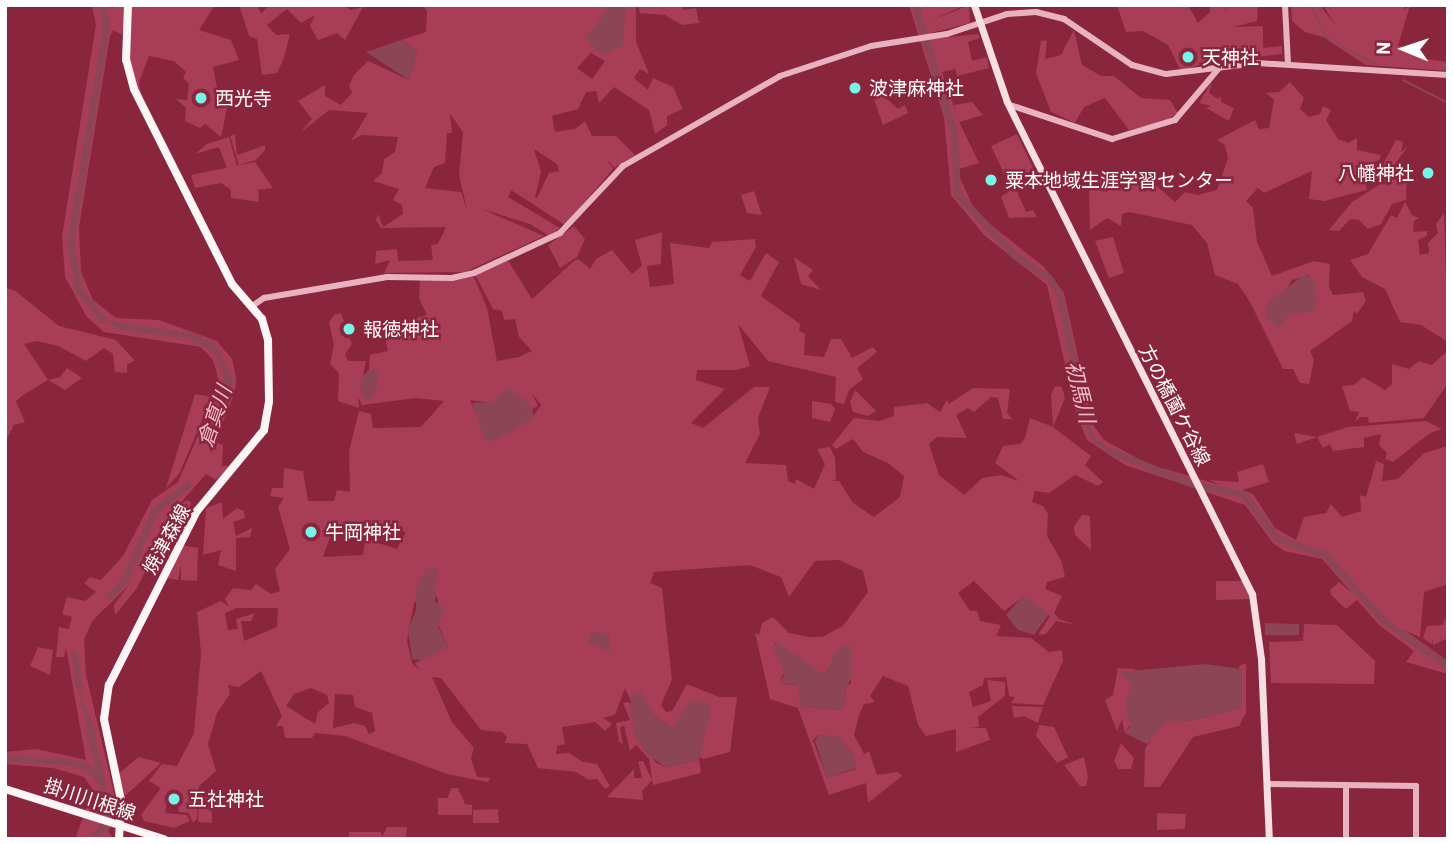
<!DOCTYPE html>
<html>
<head>
<meta charset="utf-8">
<style>
	body { margin:0 }
	#map { position:relative; width:1453px; height:844px; overflow:hidden; background:#89253d; font-family:Barlow,"Noto Sans JP",sans-serif }
	div>[style] { position:absolute }
	.green>* { inset:0; background:#a83d58 }
	.water>* { inset:0; background:#8c4556 }
	.stream>* { height:2px; margin:-1px; padding:0 1px; transform-origin:1px; border-radius:1px; background:#8c4556 }
	.river>* { height:7px; margin:-3.5px; padding:0 3.5px; transform-origin:3.5px; border-radius:3.5px; background:#8c4556 }
	.tertiary>* { height:6px; margin:-3px; padding:0 3px; transform-origin:3px; border-radius:3px; background:#e9b2c0 }
	.secondary>* { height:7px; margin:-3.5px; padding:0 3.5px; transform-origin:3.5px; border-radius:3.5px; background:#f8dde3 }
	.primary>* { height:8px; margin:-4px; padding:0 4px; transform-origin:4px; border-radius:4px; background:#fef5f7 }
	.dots>* { width:19px; height:19px; translate:-50% -50%; box-sizing:border-box; border:4px solid #89253d; border-radius:50% }
	span { translate:-50% -50%; white-space:nowrap; text-align:center; line-height:1.15; -webkit-text-stroke:5px #89253d; paint-order:stroke }
	.poi-label { font-size:19px; color:#fff }
	.left { translate:0 -50%; text-align:left }
	.right { translate:-100% -50%; text-align:right }
	.street-label { font-size:19px; color:#fff }
	.water-label { font-size:21px; color:#f1becb; font-style:italic }
	.frame { position:absolute; inset:0; border:7px solid #fff; pointer-events:none }
	.north { position:absolute; left:1369px; top:14px; width:70px; height:70px; -webkit-text-stroke:5px #89253d; paint-order:stroke; rotate:272deg; font-size:19px; font-weight:700; line-height:28px; text-align:center; color:#fff }
	.north::after { content:''; display:block; margin:auto; width:24px; height:32px; background:#fff; clip-path:polygon(50% 0,100% 100%,50% 72%,0 100%) }
</style>
</head>
<body>
<div id="map">
	<div class="green">
		<div style="clip-path:polygon(92px 5px,127px 5px,122px 35px,113px 30px,110px 36px,79px 227px,81px 272px,93px 300px,116px 318px,159px 320px,217px 341px,232px 359px,236px 377px,235px 392px,215px 442px,223px 445px,222px 466px,230px 466px,216px 480px,206px 474px,177px 507px,187px 500px,191px 502px,188px 520px,187px 511px,176px 509px,161px 543px,156px 540px,145px 553px,141px 564px,148px 566px,137px 588px,115px 615px,114px 605px,128px 586px,93px 620px,84px 639px,86px 675px,115px 797px,116px 814px,108px 831px,114px 839px,75px 839px,93px 790px,84px 777px,53px 768px,5px 764px,5px 752px,37px 749px,86px 760px,66px 648px,64px 657px,56px 657px,59px 627px,69px 629px,72px 617px,62px 614px,67px 597px,85px 601px,96px 592px,84px 583px,90px 577px,101px 580px,123px 556px,152px 500px,178px 482px,220px 385px,213px 360px,201px 347px,104px 332px,86px 316px,65px 277px,62px 236px,96px 25px)"></div>
		<div style="clip-path:polygon(128px 5px,215px 5px,199px 30px,231px 40px,239px 60px,213px 67px,219px 98px,228px 104px,221px 137px,205px 124px,200px 128px,185px 121px,186px 108px,176px 99px,187px 100px,189px 84px,183px 78px,186px 72px,174px 61px,149px 56px,139px 82px,143px 103px,130px 70px)"></div>
		<div style="clip-path:polygon(239px 5px,257px 5px,261px 14px,269px 5px,342px 5px,351px 10px,363px 7px,345px 40px,337px 33px,318px 40px,310px 26px,315px 15px,301px 23px,287px 9px,267px 25px,276px 35px,290px 34px,284px 58px,277px 73px,262px 75px,257px 39px,249px 36px)"></div>
		<div style="clip-path:polygon(evenodd,422px 5px,636px 5px,636px 42px,649px 74px,640px 69px,634px 78px,648px 90px,653px 78px,673px 87px,683px 109px,667px 116px,667px 125px,655px 134px,649px 110px,614px 87px,599px 103px,596px 91px,586px 92px,578px 109px,552px 116px,555px 132px,575px 129px,585px 121px,592px 136px,616px 136px,635px 155px,614px 168px,606px 158px,613px 169px,565px 225px,511px 190px,508px 197px,560px 228px,549px 236px,530px 224px,482px 209px,544px 236px,465px 272px,384px 273px,390px 260px,375px 264px,376px 251px,397px 249px,398px 261px,433px 260px,431px 245px,438px 244px,446px 227px,381px 228px,376px 220px,378px 214px,383px 227px,403px 214px,402px 205px,393px 200px,399px 189px,373px 181px,382px 173px,384px 159px,395px 152px,398px 137px,362px 135px,351px 141px,368px 113px,329px 110px,300px 133px,312px 119px,298px 101px,325px 85px,325px 96px,341px 105px,352px 93px,349px 86px,354px 75px,368px 61px,409px 80px,417px 50px,401px 40px,426px 32px,427px 11px,422px 5px,591px 53px,605px 61px,592px 79px,577px 68px,591px 53px,422px 5px,450px 114px,463px 132px,459px 175px,467px 210px,461px 192px,425px 188px,434px 167px,445px 163px,447px 133px,452px 133px,450px 114px,422px 5px,534px 149px,557px 164px,559px 171px,549px 173px,537px 198px,524px 194px,535px 197px,541px 172px,534px 149px)"></div>
		<div style="clip-path:polygon(682px 5px,683px 10px,696px 8px,699px 23px,682px 25px,665px 15px,640px 13px,638px 6px)"></div>
		<div style="clip-path:polygon(909px 5px,965px 5px,928px 22px,969px 5px,970px 23px,931px 33px,933px 39px,978px 34px,980px 38px,968px 42px,972px 61px,987px 57px,989px 68px,957px 76px,955px 69px,942px 72px,958px 118px,954px 105px,972px 102px,983px 115px,959px 122px,979px 163px,959px 169px,958px 174px,976px 213px,1044px 267px,1064px 293px,1093px 425px,1104px 440px,1148px 464px,1220px 485px,1210px 480px,1239px 482px,1237px 472px,1263px 464px,1269px 482px,1242px 490px,1253px 494px,1275px 528px,1296px 540px,1304px 517px,1326px 513px,1331px 504px,1342px 517px,1361px 511px,1360px 495px,1366px 497px,1376px 461px,1384px 464px,1382px 481px,1398px 479px,1424px 453px,1448px 446px,1448px 584px,1424px 592px,1420px 637px,1404px 630px,1448px 661px,1448px 674px,1406px 662px,1414px 651px,1379px 625px,1357px 600px,1346px 609px,1331px 595px,1330px 590px,1339px 582px,1352px 593px,1322px 559px,1284px 551px,1273px 543px,1245px 505px,1125px 465px,1087px 440px,1076px 413px,1047px 285px,984px 235px,951px 195px,944px 117px)"></div>
		<div style="clip-path:polygon(1117px 5px,1188px 5px,1198px 23px,1210px 12px,1210px 5px,1224px 5px,1226px 13px,1225px 5px,1258px 5px,1257px 21px,1233px 27px,1263px 26px,1263px 48px,1282px 46px,1282px 54px,1238px 59px,1234px 47px,1211px 54px,1202px 64px,1181px 71px,1168px 45px,1143px 31px,1126px 32px)"></div>
		<div style="clip-path:polygon(1291px 5px,1320px 5px,1335px 25px,1323px 5px,1405px 5px,1404px 10px,1410px 5px,1398px 46px,1413px 49px,1419px 58px,1448px 62px,1448px 71px,1366px 65px,1323px 37px,1305px 32px,1292px 21px)"></div>
		<div style="clip-path:polygon(1074px 30px,1082px 65px,1101px 76px,1114px 76px,1141px 98px,1170px 100px,1178px 113px,1164px 122px,1129px 130px,1105px 98px,1084px 107px,1075px 123px,1051px 112px,1036px 73px,1041px 41px,1047px 40px,1045px 59px,1061px 55px)"></div>
		<div style="clip-path:polygon(1212px 81px,1209px 93px,1218px 99px,1221px 96px,1221px 102px,1234px 108px,1229px 121px,1206px 108px,1211px 106px,1199px 103px)"></div>
		<div style="clip-path:polygon(evenodd,1290px 82px,1304px 98px,1300px 109px,1309px 117px,1320px 114px,1323px 106px,1331px 110px,1326px 120px,1338px 139px,1348px 143px,1357px 138px,1357px 150px,1381px 155px,1379px 160px,1362px 167px,1367px 190px,1324px 201px,1309px 199px,1312px 171px,1264px 193px,1258px 188px,1246px 201px,1253px 208px,1257px 242px,1272px 276px,1314px 261px,1330px 264px,1329px 287px,1333px 295px,1363px 292px,1366px 301px,1357px 314px,1354px 311px,1352px 321px,1310px 351px,1314px 360px,1309px 384px,1300px 383px,1293px 369px,1283px 369px,1250px 302px,1238px 284px,1215px 275px,1207px 243px,1192px 225px,1129px 212px,1122px 214px,1121px 226px,1107px 218px,1090px 230px,1089px 189px,1097px 179px,1152px 182px,1175px 202px,1185px 192px,1198px 195px,1217px 190px,1228px 158px,1225px 145px,1217px 140px,1255px 120px,1259px 129px,1269px 128px,1274px 100px,1266px 93px,1279px 92px,1290px 82px,1309px 275px,1301px 312px,1286px 290px,1292px 280px,1309px 275px)"></div>
		<div style="clip-path:polygon(876px 89px,898px 109px,905px 105px,908px 113px,883px 125px,872px 94px)"></div>
		<div style="clip-path:polygon(235px 134px,237px 155px,265px 145px,265px 150px,256px 160px,239px 165px,230px 136px)"></div>
		<div style="clip-path:polygon(1017px 134px,1034px 170px,1008px 182px,991px 146px)"></div>
		<div style="clip-path:polygon(229px 137px,237px 166px,227px 168px,219px 147px,195px 154px,207px 144px)"></div>
		<div style="clip-path:polygon(1396px 140px,1403px 142px,1401px 152px,1408px 146px,1395px 164px,1407px 172px,1406px 200px,1392px 204px,1381px 224px,1368px 229px,1359px 220px,1350px 219px,1339px 231px,1329px 230px,1352px 202px,1382px 183px,1390px 186px,1383px 179px,1383px 164px)"></div>
		<div style="clip-path:polygon(255px 162px,273px 188px,258px 190px,259px 202px,231px 198px,231px 190px,221px 183px,195px 188px,191px 175px)"></div>
		<div style="clip-path:polygon(1015px 187px,1026px 212px,1033px 210px,1037px 217px,1009px 218px,1001px 197px)"></div>
		<div style="clip-path:polygon(754px 191px,762px 215px,747px 213px,741px 195px)"></div>
		<div style="clip-path:polygon(1405px 202px,1412px 215px,1419px 218px,1414px 221px,1413px 232px,1427px 231px,1427px 236px,1418px 240px,1420px 255px,1429px 253px,1428px 243px,1438px 233px,1436px 224px,1444px 213px,1448px 342px,1421px 325px,1400px 322px,1385px 289px,1362px 277px,1350px 260px,1368px 254px,1391px 215px,1397px 218px)"></div>
		<div style="clip-path:polygon(574px 226px,585px 239px,577px 257px,560px 268px,548px 245px)"></div>
		<div style="clip-path:polygon(evenodd,662px 232px,661px 264px,647px 266px,650px 287px,674px 284px,670px 243px,709px 248px,712px 242px,755px 239px,756px 247px,740px 275px,750px 281px,766px 253px,779px 262px,761px 296px,800px 324px,799px 331px,805px 334px,804px 355px,824px 357px,831px 339px,841px 339px,852px 358px,873px 347px,877px 352px,857px 368px,863px 379px,849px 390px,844px 404px,835px 402px,836px 377px,768px 361px,738px 324px,750px 366px,736px 370px,697px 370px,696px 380px,725px 389px,691px 423px,703px 428px,754px 387px,770px 387px,758px 418px,760px 434px,745px 463px,786px 465px,788px 481px,795px 484px,796px 479px,814px 489px,825px 464px,817px 449px,830px 447px,835px 458px,836px 480px,829px 481px,839px 481px,853px 503px,874px 517px,900px 497px,904px 476px,888px 463px,863px 452px,853px 439px,836px 449px,832px 445px,854px 418px,879px 421px,894px 416px,894px 407px,927px 403px,940px 412px,947px 400px,949px 404px,973px 388px,1010px 389px,1007px 413px,1012px 419px,1003px 419px,998px 398px,991px 397px,974px 412px,968px 408px,956px 415px,967px 438px,937px 437px,929px 444px,939px 475px,964px 495px,982px 478px,1001px 475px,1019px 481px,995px 463px,1003px 446px,1020px 444px,1025px 438px,1030px 418px,1053px 427px,1051px 395px,1055px 386px,1062px 387px,1065px 398px,1053px 427px,1091px 456px,1085px 465px,1103px 482px,1098px 486px,1075px 475px,1049px 493px,1035px 491px,1032px 502px,1043px 506px,1048px 514px,1047px 536px,1062px 562px,1065px 577px,1047px 582px,1045px 589px,1062px 596px,1054px 613px,1059px 619px,1077px 625px,1056px 621px,1046px 634px,1038px 635px,1050px 616px,1023px 597px,1004px 611px,974px 581px,958px 593px,970px 611px,977px 611px,980px 621px,1001px 625px,996px 636px,1031px 638px,1049px 652px,1062px 650px,1063px 661px,1043px 705px,1011px 703px,1015px 697px,1009px 696px,1006px 677px,984px 678px,983px 685px,969px 692px,973px 707px,991px 701px,987px 680px,1005px 682px,1005px 696px,978px 717px,979px 727px,967px 728px,986px 728px,990px 740px,956px 752px,956px 729px,926px 736px,918px 725px,908px 686px,883px 676px,870px 696px,875px 702px,864px 704px,859px 715px,854px 735px,864px 754px,869px 751px,877px 775px,898px 772px,902px 776px,868px 803px,866px 783px,829px 795px,798px 708px,770px 699px,755px 633px,759px 635px,762px 623px,773px 617px,789px 633px,810px 637px,822px 637px,843px 626px,868px 592px,863px 571px,839px 560px,815px 561px,789px 597px,781px 577px,750px 565px,654px 572px,650px 583px,662px 588px,672px 680px,661px 705px,666px 712px,672px 711px,687px 684px,719px 697px,737px 697px,730px 752px,703px 759px,698px 755px,689px 704px,674px 728px,654px 716px,640px 692px,631px 701px,625px 688px,615px 715px,603px 718px,612px 724px,605px 731px,595px 722px,562px 727px,565px 744px,557px 746px,556px 754px,569px 753px,583px 762px,597px 764px,610px 786px,605px 789px,597px 779px,589px 780px,576px 772px,538px 768px,527px 744px,505px 743px,507px 737px,502px 732px,481px 730px,441px 678px,432px 677px,452px 722px,474px 748px,471px 758px,477px 777px,490px 778px,488px 782px,447px 774px,345px 736px,315px 733px,312px 738px,285px 738px,283px 726px,276px 726px,282px 716px,261px 671px,239px 687px,228px 685px,230px 694px,217px 713px,208px 744px,216px 771px,199px 786px,197px 819px,193px 823px,189px 813px,178px 812px,180px 794px,169px 792px,165px 813px,187px 815px,190px 821px,174px 828px,144px 821px,141px 815px,161px 788px,149px 781px,162px 764px,177px 766px,194px 733px,201px 653px,197px 612px,221px 601px,229px 607px,225px 599px,233px 588px,251px 590px,256px 584px,271px 594px,280px 591px,275px 569px,290px 549px,278px 507px,284px 498px,270px 496px,272px 488px,283px 488px,284px 468px,303px 471px,308px 501px,334px 501px,337px 490px,350px 492px,349px 451px,359px 411px,371px 414px,373px 428px,421px 427px,444px 401px,416px 398px,362px 405px,358px 397px,359px 408px,338px 401px,339px 373px,330px 364px,334px 345px,329px 322px,334px 315px,341px 313px,352px 344px,345px 354px,348px 361px,366px 361px,363px 376px,369px 370px,370px 355px,388px 351px,383px 327px,427px 315px,419px 298px,420px 280px,473px 275px,487px 308px,497px 361px,519px 357px,532px 351px,519px 337px,515px 319px,504px 320px,502px 311px,493px 309px,475px 274px,507px 259px,532px 299px,574px 261px,578px 259px,590px 269px,596px 259px,612px 250px,632px 274px,642px 266px,635px 240px,662px 232px,532px 393px,541px 405px,533px 416px,476px 414px,470px 400px,531px 409px,538px 406px,532px 393px,662px 232px,365px 524px,406px 532px,397px 549px,365px 539px,363px 555px,323px 557px,334px 526px,365px 524px,662px 232px,430px 587px,438px 599px,439px 627px,448px 647px,415px 663px,419px 670px,412px 663px,407px 641px,414px 603px,430px 587px,662px 232px,237px 608px,278px 608px,277px 627px,244px 641px,241px 621px,251px 621px,255px 613px,236px 619px,238px 629px,228px 630px,225px 613px,237px 608px,662px 232px,774px 642px,820px 676px,852px 648px,851px 683px,846px 687px,843px 710px,801px 707px,798px 685px,783px 684px,781px 677px,785px 673px,774px 642px,662px 232px,311px 688px,327px 695px,329px 703px,318px 712px,315px 724px,286px 706px,294px 694px,311px 688px,662px 232px,335px 694px,353px 695px,355px 707px,372px 713px,375px 731px,369px 734px,365px 726px,354px 723px,333px 728px,335px 694px,662px 232px,818px 735px,840px 737px,854px 756px,856px 769px,827px 778px,813px 740px,818px 735px)"></div>
		<div style="clip-path:polygon(1113px 237px,1124px 273px,1109px 278px,1095px 241px)"></div>
		<div style="clip-path:polygon(794px 257px,813px 270px,808px 276px,821px 290px,801px 284px)"></div>
		<div style="clip-path:polygon(5px 288px,14px 290px,59px 326px,116px 340px,135px 361px,127px 364px,127px 373px,115px 372px,113px 354px,104px 348px,86px 361px,58px 346px,37px 341px,24px 344px,48px 380px,60px 377px,67px 368px,82px 378px,65px 390px,48px 380px,23px 395px,16px 401px,25px 422px,14px 425px,5px 442px)"></div>
		<div style="clip-path:polygon(1447px 351px,1446px 386px,1424px 418px,1369px 423px,1368px 417px,1360px 417px,1355px 422px,1359px 412px,1350px 411px,1342px 386px,1354px 385px,1363px 377px,1385px 390px,1392px 384px,1392px 364px,1409px 369px,1419px 361px,1432px 365px)"></div>
		<div style="clip-path:polygon(855px 390px,876px 411px,868px 416px,853px 412px,850px 402px)"></div>
		<div style="clip-path:polygon(195px 394px,212px 397px,179px 474px,166px 488px)"></div>
		<div style="clip-path:polygon(812px 401px,831px 404px,835px 409px,830px 422px,812px 418px)"></div>
		<div style="clip-path:polygon(1426px 421px,1442px 429px,1430px 433px,1393px 462px,1385px 459px,1387px 453px,1379px 445px,1381px 434px,1364px 438px,1364px 447px,1333px 451px,1330px 444px,1323px 448px,1317px 437px,1297px 444px,1294px 433px,1317px 437px,1348px 427px)"></div>
		<div style="clip-path:polygon(222px 502px,223px 519px,237px 508px,244px 511px,245px 518px,233px 522px,236px 536px,252px 528px,250px 537px,236px 538px,236px 571px,218px 565px,221px 550px,203px 555px,206px 508px)"></div>
		<div style="clip-path:polygon(1082px 515px,1090px 516px,1091px 550px,1075px 535px,1074px 526px)"></div>
		<div style="clip-path:polygon(181px 545px,198px 548px,197px 581px,181px 580px,181px 565px,178px 580px,167px 578px)"></div>
		<div style="clip-path:polygon(1216px 581px,1247px 581px,1250px 599px,1216px 600px)"></div>
		<div style="clip-path:polygon(1448px 611px,1448px 638px,1433px 645px,1432px 638px,1432px 644px,1423px 638px,1427px 626px,1443px 625px)"></div>
		<div style="clip-path:polygon(1304px 624px,1337px 625px,1375px 661px,1374px 684px,1271px 683px,1269px 642px,1303px 641px)"></div>
		<div style="clip-path:polygon(38px 647px,53px 650px,50px 675px,30px 666px)"></div>
		<div style="clip-path:polygon(1246px 663px,1246px 713px,1239px 726px,1193px 737px,1160px 787px,1144px 787px,1145px 749px,1157px 730px,1167px 721px,1190px 721px,1241px 708px,1239px 666px)"></div>
		<div style="clip-path:polygon(1118px 668px,1135px 669px,1130px 725px,1125px 733px,1122px 719px,1117px 731px,1105px 700px,1113px 695px)"></div>
		<div style="clip-path:polygon(629px 702px,655px 762px,665px 767px,699px 760px,701px 773px,653px 785px,649px 759px,636px 745px,630px 751px,624px 725px,620px 728px,623px 744px,619px 742px,616px 723px,630px 720px,623px 703px)"></div>
		<div style="clip-path:polygon(1012px 706px,1043px 707px,1038px 723px,1024px 716px,1014px 718px)"></div>
		<div style="clip-path:polygon(1039px 725px,1054px 727px,1068px 757px,1057px 763px,1036px 736px)"></div>
		<div style="clip-path:polygon(1121px 743px,1134px 758px,1131px 769px,1118px 769px,1114px 761px)"></div>
		<div style="clip-path:polygon(139px 757px,161px 763px,125px 796px,119px 773px)"></div>
		<div style="clip-path:polygon(1084px 757px,1088px 777px,1086px 786px,1080px 786px,1064px 765px)"></div>
		<div style="clip-path:polygon(638px 761px,643px 761px,652px 780px,642px 791px,643px 800px,607px 797px,634px 769px,634px 778px,642px 778px)"></div>
		<div style="clip-path:polygon(452px 788px,458px 788px,465px 804px,472px 805px,472px 815px,438px 815px,438px 798px,447px 798px)"></div>
		<div style="clip-path:polygon(199px 797px,211px 797px,212px 823px,198px 822px)"></div>
		<div style="clip-path:polygon(498px 809px,499px 823px,473px 823px,473px 810px)"></div>
		<div style="clip-path:polygon(1157px 813px,1186px 814px,1185px 829px,1157px 830px)"></div>
		<div style="clip-path:polygon(387px 827px,407px 827px,406px 839px,349px 839px,349px 832px,381px 832px,382px 837px)"></div>
	</div>
	<div class="water">
		<div style="clip-path:polygon(611px 5px,626px 6px,623px 45px,603px 56px,586px 38px)"></div>
		<div style="clip-path:polygon(401px 40px,417px 50px,409px 80px,366px 52px)"></div>
		<div style="clip-path:polygon(1305px 274px,1315px 281px,1317px 306px,1313px 312px,1290px 314px,1278px 328px,1265px 316px,1268px 302px)"></div>
		<div style="clip-path:polygon(88px 308px,105px 320px,196px 334px,215px 344px,233px 377px,232px 392px,212px 444px,205px 442px,224px 392px,223px 371px,213px 352px,189px 339px,119px 330px)"></div>
		<div style="clip-path:polygon(369px 370px,380px 370px,375px 396px,367px 400px,361px 395px,359px 382px)"></div>
		<div style="clip-path:polygon(1077px 382px,1093px 436px,1120px 455px,1118px 459px,1092px 442px,1080px 412px)"></div>
		<div style="clip-path:polygon(509px 387px,533px 407px,533px 419px,495px 441px,485px 440px,472px 403px,492px 402px)"></div>
		<div style="clip-path:polygon(437px 567px,435px 602px,445px 608px,438px 627px,448px 647px,424px 660px,412px 659px,408px 630px,416px 610px,416px 591px,421px 576px,432px 572px,423px 572px,424px 568px)"></div>
		<div style="clip-path:polygon(1023px 596px,1049px 614px,1034px 635px,1018px 630px,1006px 615px)"></div>
		<div style="clip-path:polygon(1265px 623px,1299px 624px,1299px 635px,1265px 635px)"></div>
		<div style="clip-path:polygon(591px 631px,610px 635px,610px 651px,587px 643px)"></div>
		<div style="clip-path:polygon(777px 642px,822px 673px,828px 670px,835px 652px,847px 645px,852px 647px,852px 678px,846px 687px,843px 710px,801px 707px,798px 685px,780px 683px,785px 673px,773px 647px)"></div>
		<div style="clip-path:polygon(1205px 664px,1242px 669px,1242px 708px,1189px 721px,1167px 721px,1147px 744px,1125px 733px,1130px 727px,1125px 702px,1131px 686px,1120px 672px)"></div>
		<div style="clip-path:polygon(76px 681px,95px 730px,96px 750px,85px 734px,88px 730px)"></div>
		<div style="clip-path:polygon(640px 691px,654px 716px,673px 727px,690px 700px,708px 703px,711px 711px,699px 760px,665px 767px,646px 753px,635px 736px,630px 708px,632px 695px)"></div>
		<div style="clip-path:polygon(818px 735px,840px 737px,854px 756px,856px 768px,827px 778px,815px 741px)"></div>
	</div>
	<div class="stream">
		<div style="left:1311px;top:5px;width:23px;rotate:67deg"></div>
		<div style="left:1323px;top:30px;width:9px;rotate:63deg"></div>
		<div style="left:1327px;top:38px;width:55px;rotate:28deg"></div>
		<div style="left:1403px;top:80px;width:51px;rotate:27.1deg"></div>
	</div>
	<div class="river">
		<div style="left:915px;top:5px;width:134px;rotate:73.1deg"></div>
		<div style="left:954px;top:133px;width:61px;rotate:87.2deg"></div>
		<div style="left:957px;top:194px;width:85px;rotate:46.9deg"></div>
		<div style="left:1015px;top:256px;width:40px;rotate:32.9deg"></div>
		<div style="left:1049px;top:278px;width:18px;rotate:56deg"></div>
		<div style="left:1059px;top:293px;width:98px;rotate:78.2deg"></div>
		<div style="left:102px;top:319px;width:37px;rotate:-128deg"></div>
		<div style="left:79px;top:290px;width:48px;rotate:-100.8deg"></div>
		<div style="left:70px;top:243px;width:218px;rotate:-80.5deg"></div>
		<div style="left:106px;top:28px;width:23px;rotate:-97deg"></div>
		<div style="left:1112px;top:452px;width:84px;rotate:21.7deg"></div>
		<div style="left:1190px;top:483px;width:55px;rotate:12.5deg"></div>
		<div style="left:1244px;top:495px;width:54px;rotate:52.5deg"></div>
		<div style="left:1277px;top:538px;width:51px;rotate:19.5deg"></div>
		<div style="left:1325px;top:555px;width:90px;rotate:48.2deg"></div>
		<div style="left:1385px;top:622px;width:77px;rotate:34.9deg"></div>
		<div style="left:110px;top:596px;width:23px;rotate:-49deg"></div>
		<div style="left:125px;top:579px;width:74px;rotate:-66.9deg"></div>
		<div style="left:154px;top:511px;width:42px;rotate:-38.2deg"></div>
		<div style="left:74px;top:654px;width:33px;rotate:81deg"></div>
		<div style="left:92px;top:740px;width:65px;rotate:77.5deg"></div>
		<div style="left:106px;top:803px;width:22px;rotate:95deg"></div>
		<div style="left:104px;top:825px;width:18px;rotate:128deg"></div>
		<div style="left:5px;top:758px;width:66px;rotate:3.5deg"></div>
		<div style="left:71px;top:762px;width:20px;rotate:20deg"></div>
		<div style="left:90px;top:769px;width:14px;rotate:51deg"></div>
	</div>
	<div class="tertiary">
		<div style="left:1285px;top:5px;width:59px;rotate:87.1deg"></div>
		<div style="left:1010px;top:105px;width:108px;rotate:18.4deg"></div>
		<div style="left:1112px;top:139px;width:66px;rotate:-16.8deg"></div>
		<div style="left:1175px;top:120px;width:70px;rotate:-49.7deg"></div>
		<div style="left:251px;top:307px;width:16px;rotate:-35deg"></div>
		<div style="left:264px;top:298px;width:125px;rotate:-9.7deg"></div>
		<div style="left:387px;top:277px;width:65px;rotate:0.9deg"></div>
		<div style="left:452px;top:278px;width:23px;rotate:-13deg"></div>
		<div style="left:474px;top:273px;width:95px;rotate:-24.9deg"></div>
		<div style="left:560px;top:233px;width:92px;rotate:-46.8deg"></div>
		<div style="left:623px;top:166px;width:181px;rotate:-29.8deg"></div>
		<div style="left:780px;top:76px;width:96px;rotate:-18.2deg"></div>
		<div style="left:871px;top:46px;width:77px;rotate:-9deg"></div>
		<div style="left:947px;top:34px;width:63px;rotate:-18.4deg"></div>
		<div style="left:1007px;top:14px;width:29px;rotate:-4deg"></div>
		<div style="left:1036px;top:12px;width:29px;rotate:14deg"></div>
		<div style="left:1064px;top:19px;width:82px;rotate:34.1deg"></div>
		<div style="left:1132px;top:65px;width:35px;rotate:15deg"></div>
		<div style="left:1166px;top:74px;width:92px;rotate:-6.9deg"></div>
		<div style="left:1257px;top:63px;width:191px;rotate:3.6deg"></div>
		<div style="left:1267px;top:784px;width:149px;rotate:0.8deg"></div>
		<div style="left:1416px;top:786px;width:53px;rotate:90deg"></div>
		<div style="left:1346px;top:785px;width:54px;rotate:90deg"></div>
	</div>
	<div class="secondary">
		<div style="left:974px;top:5px;width:102px;rotate:71.2deg"></div>
		<div style="left:1007px;top:102px;width:550px;rotate:63.53deg"></div>
		<div style="left:1252px;top:594px;width:66px;rotate:82.1deg"></div>
		<div style="left:1261px;top:659px;width:180px;rotate:87.5deg"></div>
	</div>
	<div class="primary">
		<div style="left:5px;top:789px;width:167px;rotate:17.5deg"></div>
		<div style="left:119px;top:839px;width:39px;rotate:-87deg"></div>
		<div style="left:121px;top:800px;width:83px;rotate:-101.9deg"></div>
		<div style="left:104px;top:719px;width:34px;rotate:-82deg"></div>
		<div style="left:109px;top:685px;width:195px;rotate:-63.2deg"></div>
		<div style="left:197px;top:511px;width:105px;rotate:-50.4deg"></div>
		<div style="left:264px;top:430px;width:29px;rotate:-80deg"></div>
		<div style="left:269px;top:401px;width:61px;rotate:-90.9deg"></div>
		<div style="left:268px;top:340px;width:22px;rotate:-106deg"></div>
		<div style="left:262px;top:319px;width:46px;rotate:-130.6deg"></div>
		<div style="left:232px;top:284px;width:218px;rotate:-116.7deg"></div>
		<div style="left:134px;top:89px;width:30px;rotate:-105deg"></div>
		<div style="left:126px;top:60px;width:55px;rotate:-87.9deg"></div>
	</div>
	<div class="dots">
		<div style="left:1188px;top:57px;background:#77f3e8"></div>
		<div style="left:855px;top:88px;background:#77f3e8"></div>
		<div style="left:201px;top:98px;background:#77f3e8"></div>
		<div style="left:1428px;top:173px;background:#77f3e8"></div>
		<div style="left:991px;top:180px;background:#77f3e8"></div>
		<div style="left:349px;top:329px;background:#77f3e8"></div>
		<div style="left:311px;top:532px;background:#77f3e8"></div>
		<div style="left:174px;top:799px;background:#77f3e8"></div>
	</div>
	<div class="poi-label">
		<span class="left" style="left:1202px;top:57px">天神社</span>
		<span class="left" style="left:869px;top:88px">波津麻神社</span>
		<span class="left" style="left:215px;top:98px">西光寺</span>
		<span class="right" style="left:1414px;top:173px">八幡神社</span>
		<span class="left" style="left:1005px;top:180px">粟本地域生涯学習センター</span>
		<span class="left" style="left:363px;top:329px">報徳神社</span>
		<span class="left" style="left:325px;top:532px">牛岡神社</span>
		<span class="left" style="left:188px;top:799px">五社神社</span>
	</div>
	<div class="street-label">
		<span style="left:1175px;top:405px;rotate:63deg">方の橋薗ケ谷線</span>
		<span style="left:166px;top:539px;rotate:-61deg">焼津森線</span>
		<span style="left:90px;top:799px;rotate:18deg">掛川川根線</span>
	</div>
	<div class="water-label">
		<span style="left:1081px;top:392px;rotate:76deg">初馬川</span>
		<span style="left:214px;top:416px;rotate:-71deg">倉真川</span>
	</div>
	<div class="frame"></div>
	<div class="north">N</div>
</div>
</body>
</html>
